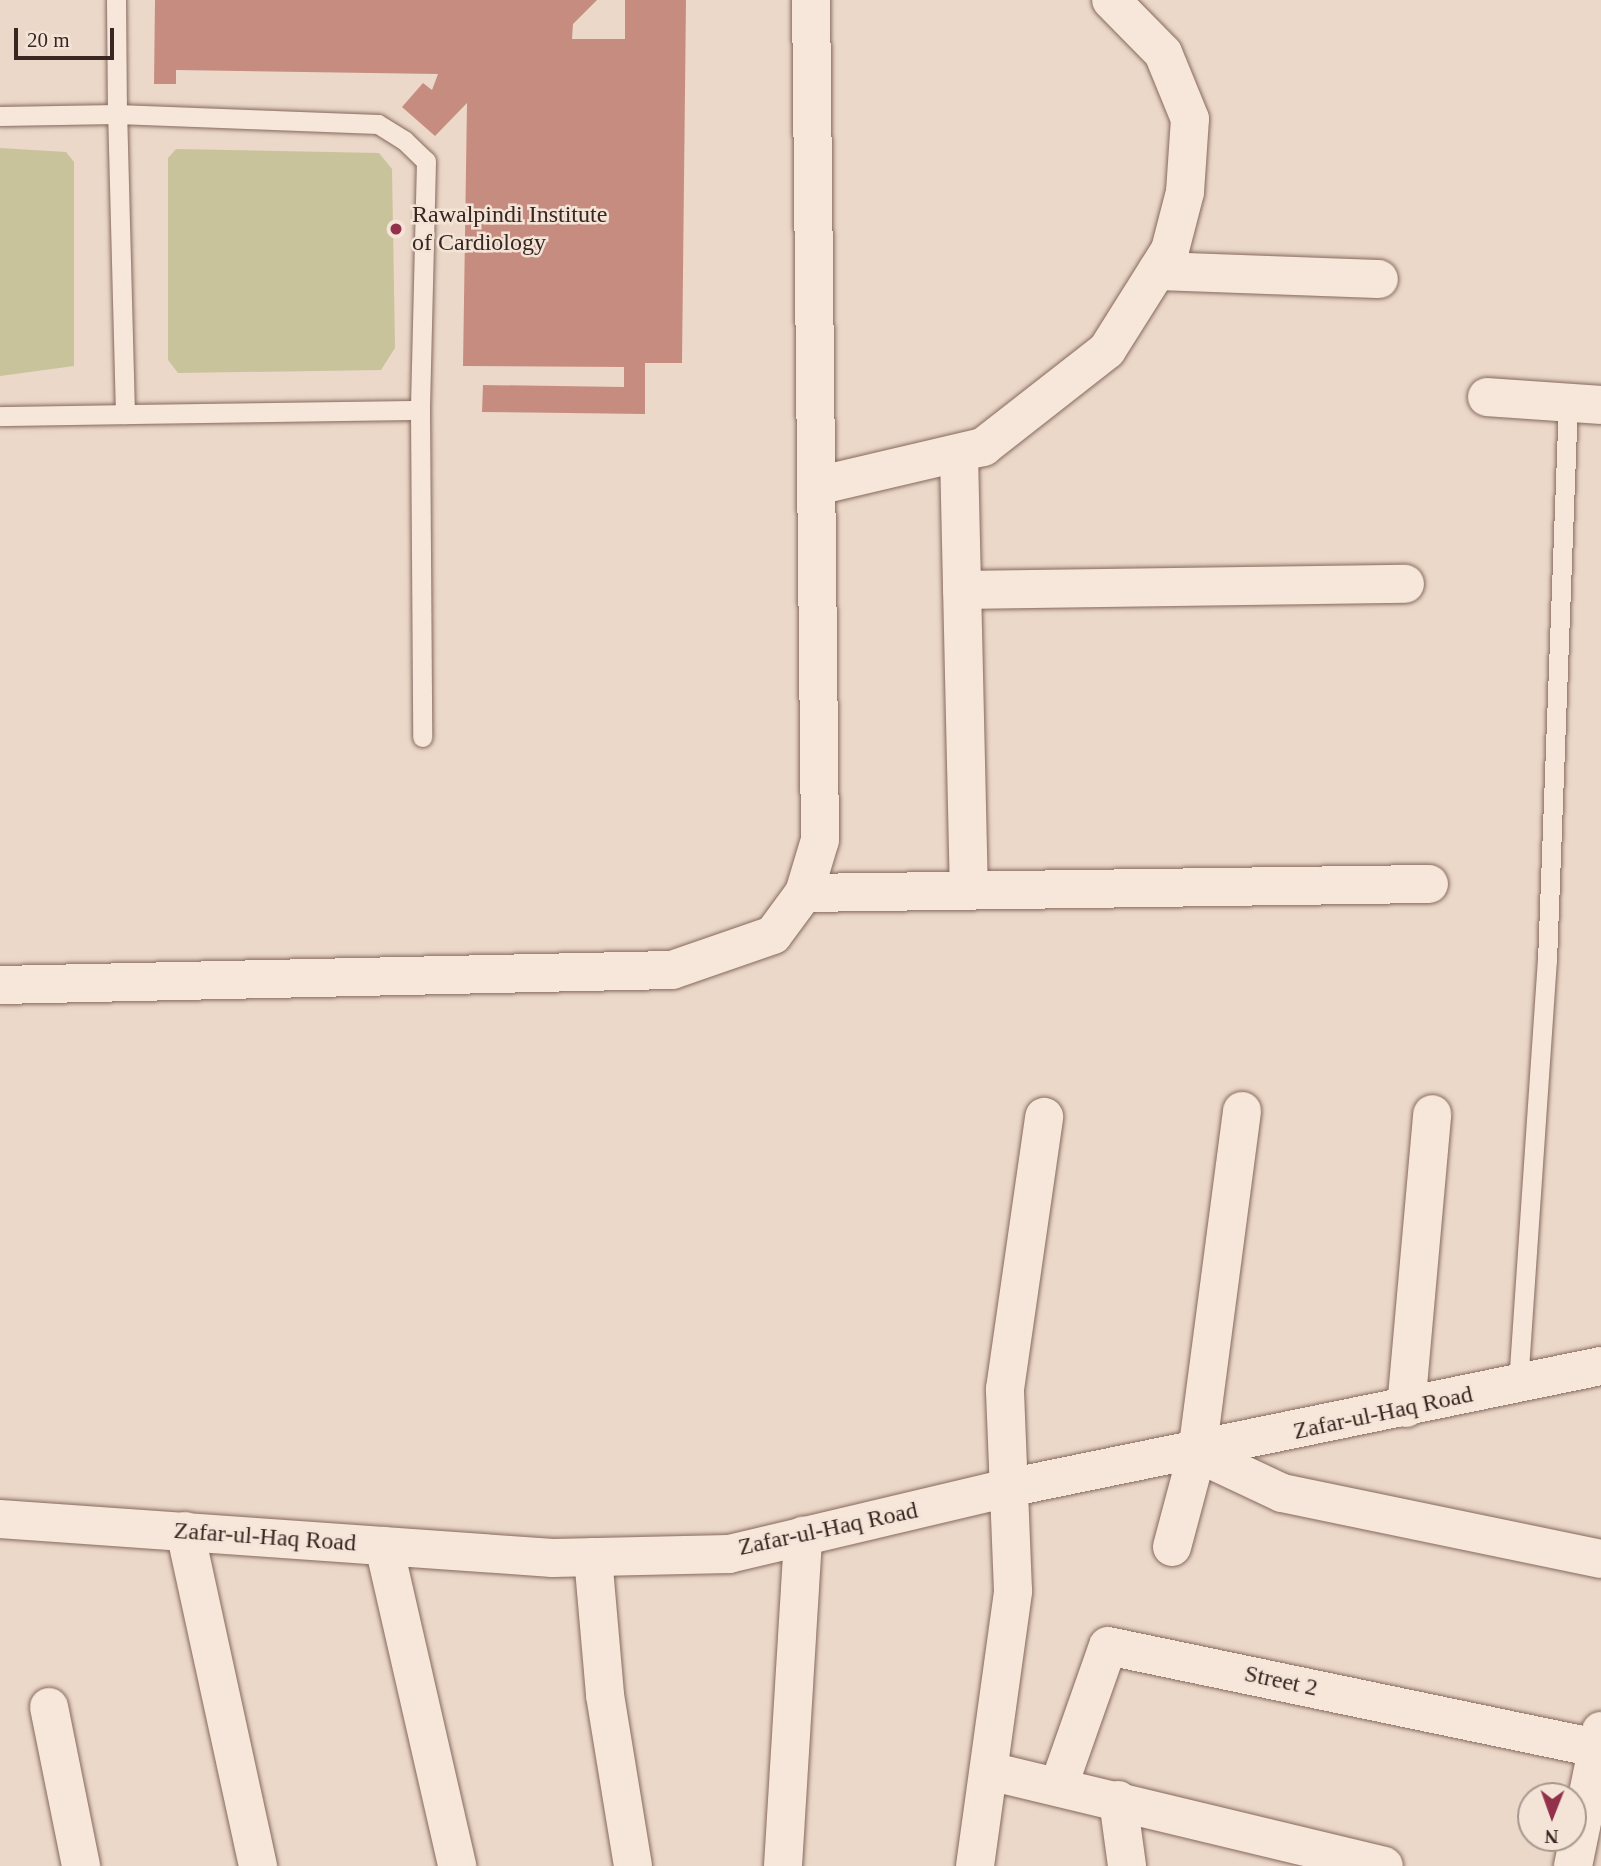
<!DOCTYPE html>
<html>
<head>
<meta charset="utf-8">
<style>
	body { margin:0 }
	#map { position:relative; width:1601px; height:1866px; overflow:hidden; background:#ebd8c8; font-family:Georgia,serif }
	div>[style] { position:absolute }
	.green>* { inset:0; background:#c9c39c }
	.building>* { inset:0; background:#c78c80 }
	.roads { filter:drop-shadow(0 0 2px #86695e) drop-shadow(0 0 2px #86695e) }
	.service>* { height:19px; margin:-9.5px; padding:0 9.5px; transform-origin:9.5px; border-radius:9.5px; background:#f7e7da }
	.minor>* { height:38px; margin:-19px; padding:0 19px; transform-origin:19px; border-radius:19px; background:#f7e7da }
	.tertiary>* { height:38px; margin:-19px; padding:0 19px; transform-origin:19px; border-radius:19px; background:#f7e7da }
	.dots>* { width:19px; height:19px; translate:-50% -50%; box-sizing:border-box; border:4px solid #f3e4d7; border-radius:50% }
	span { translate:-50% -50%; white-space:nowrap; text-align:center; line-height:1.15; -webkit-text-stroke:5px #f3e4d7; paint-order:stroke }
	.poi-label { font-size:24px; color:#382621 }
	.left { translate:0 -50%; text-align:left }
	.street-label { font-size:24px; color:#382621 }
	.north { position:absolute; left:1517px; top:1782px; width:70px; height:70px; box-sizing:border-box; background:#f3e4d7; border:2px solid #a8988e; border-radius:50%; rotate:181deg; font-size:19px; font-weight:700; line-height:28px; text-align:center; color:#382621 }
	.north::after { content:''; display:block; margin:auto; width:24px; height:32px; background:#91324a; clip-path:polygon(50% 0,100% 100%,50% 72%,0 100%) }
	.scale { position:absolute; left:14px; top:28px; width:100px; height:32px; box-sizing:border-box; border:4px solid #382621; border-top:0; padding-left:9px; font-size:21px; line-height:24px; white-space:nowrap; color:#382621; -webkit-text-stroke:5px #f3e4d7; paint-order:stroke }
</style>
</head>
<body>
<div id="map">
	<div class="green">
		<div style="clip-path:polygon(0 148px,66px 152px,74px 162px,74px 366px,0 376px)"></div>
		<div style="clip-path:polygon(176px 149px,379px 153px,392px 169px,395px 348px,381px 370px,178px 373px,168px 360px,168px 158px)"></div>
	</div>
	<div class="building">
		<div style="clip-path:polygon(155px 0,597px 0,573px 24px,572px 39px,625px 39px,625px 0,686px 0,682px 363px,645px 363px,645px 414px,482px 412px,483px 385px,624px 387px,624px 367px,463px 366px,467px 103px,435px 136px,402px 107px,423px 83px,432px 90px,438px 74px,176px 70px,176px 84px,154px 84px)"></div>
	</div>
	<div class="roads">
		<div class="service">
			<div style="left:0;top:116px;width:117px;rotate:-1deg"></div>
			<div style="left:117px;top:114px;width:261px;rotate:2.2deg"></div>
			<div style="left:378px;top:124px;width:31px;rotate:32deg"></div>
			<div style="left:404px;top:140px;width:30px;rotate:44deg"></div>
			<div style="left:426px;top:161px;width:249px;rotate:91.4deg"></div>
			<div style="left:420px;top:410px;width:295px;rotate:179.2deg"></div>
			<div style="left:125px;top:414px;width:300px;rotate:-91.5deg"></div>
			<div style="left:117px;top:114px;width:114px;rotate:-90.5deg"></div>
			<div style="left:420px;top:410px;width:327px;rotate:89.6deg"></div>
			<div style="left:0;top:416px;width:125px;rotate:-0.9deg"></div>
			<div style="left:1518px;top:1384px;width:424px;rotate:-86.1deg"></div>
			<div style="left:1547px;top:961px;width:560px;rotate:-87.85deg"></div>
		</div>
		<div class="minor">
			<div style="left:1157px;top:271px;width:222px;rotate:2.1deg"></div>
			<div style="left:1487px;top:397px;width:114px;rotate:4deg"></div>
			<div style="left:959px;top:454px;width:437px;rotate:88.7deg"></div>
			<div style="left:817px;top:486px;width:171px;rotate:-13.2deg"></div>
			<div style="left:983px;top:447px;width:157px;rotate:-38deg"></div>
			<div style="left:1107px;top:350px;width:118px;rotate:-57.8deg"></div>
			<div style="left:1170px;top:250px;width:60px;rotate:-75.5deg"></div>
			<div style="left:1185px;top:192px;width:73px;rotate:-86.1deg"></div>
			<div style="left:1190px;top:119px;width:71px;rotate:-112.2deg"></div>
			<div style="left:1163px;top:53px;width:74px;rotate:-134.5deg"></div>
			<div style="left:962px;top:590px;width:443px;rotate:-0.8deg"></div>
			<div style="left:804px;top:893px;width:625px;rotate:-0.83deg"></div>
			<div style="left:0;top:985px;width:672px;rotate:-1.28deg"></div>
			<div style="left:672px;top:970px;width:107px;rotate:-19.1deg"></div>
			<div style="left:773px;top:935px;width:52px;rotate:-53.6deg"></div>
			<div style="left:804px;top:893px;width:55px;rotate:-73.2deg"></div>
			<div style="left:820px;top:840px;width:840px;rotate:-90.61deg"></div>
			<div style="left:1406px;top:1408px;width:295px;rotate:-84.9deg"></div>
			<div style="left:1197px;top:1453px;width:94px;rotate:25.2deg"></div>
			<div style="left:1282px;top:1493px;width:326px;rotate:11.7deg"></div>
			<div style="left:185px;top:1531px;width:343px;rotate:77.7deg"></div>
			<div style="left:384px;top:1546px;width:328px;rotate:77.1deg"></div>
			<div style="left:1172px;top:1547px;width:97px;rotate:-75.1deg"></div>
			<div style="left:1197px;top:1453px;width:345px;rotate:-82.5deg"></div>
			<div style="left:593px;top:1557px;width:139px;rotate:85deg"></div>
			<div style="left:605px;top:1695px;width:173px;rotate:80.7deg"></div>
			<div style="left:49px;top:1707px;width:162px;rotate:78.6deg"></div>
			<div style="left:989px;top:1771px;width:406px;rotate:13.5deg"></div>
			<div style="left:1059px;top:1785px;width:147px;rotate:-70.6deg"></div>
			<div style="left:1108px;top:1646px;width:504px;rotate:11.8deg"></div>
			<div style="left:1118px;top:1800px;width:67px;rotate:82.2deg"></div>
			<div style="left:783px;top:1866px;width:331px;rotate:-86.5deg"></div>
			<div style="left:975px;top:1866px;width:278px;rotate:-82.1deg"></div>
			<div style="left:1013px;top:1591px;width:202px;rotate:-92.3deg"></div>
			<div style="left:1005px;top:1389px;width:275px;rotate:-81.8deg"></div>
			<div style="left:1573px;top:1866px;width:138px;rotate:-78.3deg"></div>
		</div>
		<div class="tertiary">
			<div style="left:0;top:1519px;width:554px;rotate:4.03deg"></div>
			<div style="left:553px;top:1558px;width:176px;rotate:-1.3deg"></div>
			<div style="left:729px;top:1554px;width:287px;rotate:-13.3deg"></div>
			<div style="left:1008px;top:1488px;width:605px;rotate:-11.63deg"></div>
		</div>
	</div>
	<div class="dots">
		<div style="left:396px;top:229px;background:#91324a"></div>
	</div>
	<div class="poi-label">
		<span class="left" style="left:412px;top:229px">Rawalpindi Institute<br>of Cardiology</span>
	</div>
	<div class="street-label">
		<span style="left:1383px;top:1413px;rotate:-12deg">Zafar-ul-Haq Road</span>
		<span style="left:828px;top:1529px;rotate:-12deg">Zafar-ul-Haq Road</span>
		<span style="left:265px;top:1537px;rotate:4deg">Zafar-ul-Haq Road</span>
		<span style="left:1281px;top:1681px;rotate:12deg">Street 2</span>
	</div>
	<div class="north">N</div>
	<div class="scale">20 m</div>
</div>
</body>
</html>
